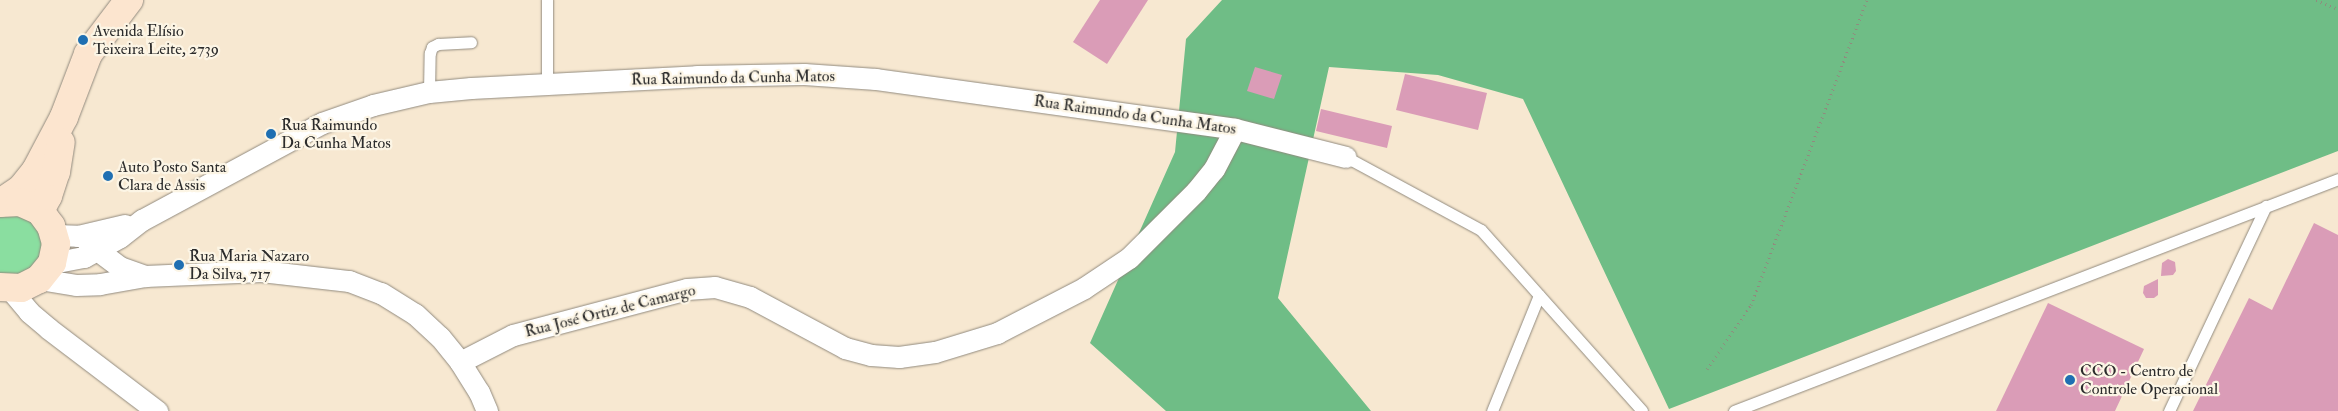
<!DOCTYPE html>
<html>
<head>
<meta charset="utf-8">
<style>
	body { margin:0 }
	#map { position:relative; width:2338px; height:411px; overflow:hidden; background:#f7e8d1; font-family:"IM FELL Double Pica",serif }
	div>[style] { position:absolute }
	.green>* { inset:0; background:#8adea0 }
	.forest>* { inset:0; background:#6fbd86 }
	.building>* { inset:0; background:#da9cb7 }
	.path>* { height:3px; margin-top:-1.5px; transform-origin:0; background:repeating-linear-gradient(90deg,#918a7e 0 1px,transparent 0 5px) }
	.roads { filter:drop-shadow(0 0 1px #918a7e) drop-shadow(0 0 1px #918a7e) }
	.service>* { height:11px; margin:-5.5px; padding:0 5.5px; transform-origin:5.5px; border-radius:5.5px; background:#fff }
	.minor>* { height:21px; margin:-10.5px; padding:0 10.5px; transform-origin:10.5px; border-radius:10.5px; background:#fff }
	.secondary>* { height:28px; margin:-14px; padding:0 14px; transform-origin:14px; border-radius:14px; background:#fce5cf }
	.dots>* { width:14px; height:14px; translate:-50% -50%; box-sizing:border-box; border:2px solid #fcf5e5; border-radius:50% }
	span { translate:-50% -50%; white-space:nowrap; text-align:center; line-height:1.15; -webkit-text-stroke:4.5px #fcf5e5; paint-order:stroke }
	.poi-label { font-size:16px; color:#2b2b2b }
	.left { translate:0 -50%; text-align:left }
	.street-label { font-size:16px; color:#2b2b2b }
</style>
</head>
<body>
<div id="map">
	<div class="green">
		<div style="clip-path:polygon(21px 211px,47px 233px,42px 268px,0 279px,0 213px)"></div>
	</div>
	<div class="forest">
		<div style="clip-path:polygon(1222px 0,2338px 0,2338px 151px,1669px 409px,1523px 99px,1438px 75px,1329px 67px,1278px 298px,1371px 411px,1166px 411px,1090px 343px,1175px 152px,1186px 39px)"></div>
	</div>
	<div class="building">
		<div style="clip-path:polygon(1100px 0,1148px 0,1107px 64px,1073px 42px)"></div>
		<div style="clip-path:polygon(1255px 67px,1282px 75px,1274px 99px,1247px 91px)"></div>
		<div style="clip-path:polygon(1405px 74px,1487px 93px,1478px 130px,1396px 110px)"></div>
		<div style="clip-path:polygon(1321px 109px,1392px 126px,1387px 148px,1316px 131px)"></div>
		<div style="clip-path:polygon(2314px 223px,2338px 235px,2338px 411px,2193px 411px,2249px 298px,2272px 310px)"></div>
		<div style="clip-path:polygon(2168px 259px,2175px 262px,2176px 271px,2173px 275px,2161px 276px,2162px 263px)"></div>
		<div style="clip-path:polygon(2158px 279px,2158px 295px,2154px 298px,2146px 298px,2143px 293px,2144px 286px)"></div>
		<div style="clip-path:polygon(2048px 303px,2144px 349px,2115px 411px,1996px 411px)"></div>
	</div>
	<div class="path">
		<div style="left:2316px;top:0;width:24px;rotate:22deg"></div>
		<div style="left:1707px;top:369px;width:78px;rotate:-55.5deg"></div>
		<div style="left:1751px;top:305px;width:326px;rotate:-69.2deg"></div>
	</div>
	<div class="roads">
		<div class="service">
			<div style="left:547px;top:0;width:84px;rotate:90deg"></div>
			<div style="left:429px;top:92px;width:39px;rotate:-89deg"></div>
			<div style="left:430px;top:53px;width:6px;rotate:-72deg"></div>
			<div style="left:432px;top:47px;width:7px;rotate:-27deg"></div>
			<div style="left:438px;top:44px;width:33px;rotate:-3deg"></div>
			<div style="left:1346px;top:157px;width:153px;rotate:28.4deg"></div>
			<div style="left:1481px;top:230px;width:242px;rotate:48.3deg"></div>
			<div style="left:1492px;top:411px;width:125px;rotate:-67.9deg"></div>
			<div style="left:1734px;top:411px;width:647px;rotate:-21.01deg"></div>
			<div style="left:2169px;top:411px;width:227px;rotate:-64.7deg"></div>
		</div>
		<div class="minor">
			<div style="left:54px;top:235px;width:24px;rotate:2deg"></div>
			<div style="left:78px;top:236px;width:48px;rotate:-13.2deg"></div>
			<div style="left:88px;top:243px;width:40px;rotate:37deg"></div>
			<div style="left:120px;top:267px;width:27px;rotate:20deg"></div>
			<div style="left:52px;top:263px;width:33px;rotate:-11deg"></div>
			<div style="left:84px;top:257px;width:41px;rotate:-29.1deg"></div>
			<div style="left:120px;top:237px;width:28px;rotate:-38deg"></div>
			<div style="left:142px;top:220px;width:204px;rotate:-28.3deg"></div>
			<div style="left:322px;top:123px;width:54px;rotate:-19.4deg"></div>
			<div style="left:373px;top:105px;width:57px;rotate:-13.1deg"></div>
			<div style="left:429px;top:92px;width:42px;rotate:-5.4deg"></div>
			<div style="left:471px;top:88px;width:226px;rotate:-3deg"></div>
			<div style="left:697px;top:76px;width:107px;rotate:-1.1deg"></div>
			<div style="left:804px;top:74px;width:72px;rotate:4deg"></div>
			<div style="left:876px;top:79px;width:362px;rotate:7.9deg"></div>
			<div style="left:1235px;top:129px;width:114px;rotate:14.2deg"></div>
			<div style="left:39px;top:279px;width:37px;rotate:9deg"></div>
			<div style="left:76px;top:285px;width:24px;rotate:-2deg"></div>
			<div style="left:100px;top:284px;width:46px;rotate:-10.1deg"></div>
			<div style="left:145px;top:276px;width:116px;rotate:-2.5deg"></div>
			<div style="left:261px;top:271px;width:89px;rotate:6.5deg"></div>
			<div style="left:349px;top:281px;width:34px;rotate:21deg"></div>
			<div style="left:381px;top:293px;width:40px;rotate:32deg"></div>
			<div style="left:415px;top:314px;width:34px;rotate:43deg"></div>
			<div style="left:440px;top:337px;width:32px;rotate:51deg"></div>
			<div style="left:460px;top:362px;width:36px;rotate:58deg"></div>
			<div style="left:479px;top:392px;width:21px;rotate:67deg"></div>
			<div style="left:10px;top:289px;width:30px;rotate:50deg"></div>
			<div style="left:29px;top:312px;width:26px;rotate:40deg"></div>
			<div style="left:49px;top:329px;width:136px;rotate:37.2deg"></div>
			<div style="left:460px;top:362px;width:59px;rotate:-27deg"></div>
			<div style="left:513px;top:335px;width:180px;rotate:-14.8deg"></div>
			<div style="left:687px;top:289px;width:28px;rotate:-4deg"></div>
			<div style="left:715px;top:287px;width:36px;rotate:16deg"></div>
			<div style="left:750px;top:297px;width:108px;rotate:28.2deg"></div>
			<div style="left:845px;top:348px;width:27px;rotate:15deg"></div>
			<div style="left:871px;top:355px;width:28px;rotate:4deg"></div>
			<div style="left:899px;top:357px;width:36px;rotate:-8deg"></div>
			<div style="left:935px;top:352px;width:65px;rotate:-17deg"></div>
			<div style="left:997px;top:333px;width:98px;rotate:-27.3deg"></div>
			<div style="left:1084px;top:288px;width:54px;rotate:-33.7deg"></div>
			<div style="left:1129px;top:258px;width:95px;rotate:-45deg"></div>
			<div style="left:1196px;top:191px;width:28px;rotate:-51deg"></div>
			<div style="left:1214px;top:169px;width:45px;rotate:-62.3deg"></div>
		</div>
		<div class="secondary">
			<div style="left:0;top:203px;width:25px;rotate:-34deg"></div>
			<div style="left:21px;top:189px;width:22px;rotate:-51deg"></div>
			<div style="left:35px;top:172px;width:62px;rotate:-62.2deg"></div>
			<div style="left:64px;top:117px;width:67px;rotate:-69.1deg"></div>
			<div style="left:88px;top:54px;width:68px;rotate:-52.8deg"></div>
			<div style="left:0;top:203px;width:20px;rotate:-3deg"></div>
			<div style="left:20px;top:202px;width:22px;rotate:24deg"></div>
			<div style="left:40px;top:211px;width:19px;rotate:54deg"></div>
			<div style="left:51px;top:226px;width:19px;rotate:74deg"></div>
			<div style="left:56px;top:244px;width:19px;rotate:102deg"></div>
			<div style="left:52px;top:263px;width:21px;rotate:129deg"></div>
			<div style="left:39px;top:279px;width:20px;rotate:153deg"></div>
			<div style="left:21px;top:288px;width:21px;rotate:-177deg"></div>
			<div style="left:40px;top:211px;width:17px;rotate:-62deg"></div>
			<div style="left:48px;top:196px;width:25px;rotate:-72deg"></div>
			<div style="left:56px;top:172px;width:30px;rotate:-81deg"></div>
		</div>
	</div>
	<div class="dots">
		<div style="left:83px;top:40px;background:#1f6fb2"></div>
		<div style="left:271px;top:134px;background:#1f6fb2"></div>
		<div style="left:108px;top:176px;background:#1f6fb2"></div>
		<div style="left:179px;top:265px;background:#1f6fb2"></div>
		<div style="left:2070px;top:380px;background:#1f6fb2"></div>
	</div>
	<div class="poi-label">
		<span class="left" style="left:93px;top:40px">Avenida Elísio<br>Teixeira Leite, 2739</span>
		<span class="left" style="left:281px;top:134px">Rua Raimundo<br>Da Cunha Matos</span>
		<span class="left" style="left:118px;top:176px">Auto Posto Santa<br>Clara de Assis</span>
		<span class="left" style="left:189px;top:265px">Rua Maria Nazaro<br>Da Silva, 717</span>
		<span class="left" style="left:2080px;top:380px">CCO - Centro de<br>Controle Operacional</span>
	</div>
	<div class="street-label">
		<span style="left:733px;top:78px;rotate:-1deg">Rua Raimundo da Cunha Matos</span>
		<span style="left:1135px;top:115px;rotate:8deg">Rua Raimundo da Cunha Matos</span>
		<span style="left:610px;top:311px;rotate:-14deg">Rua José Ortiz de Camargo</span>
	</div>
</div>
</body>
</html>
